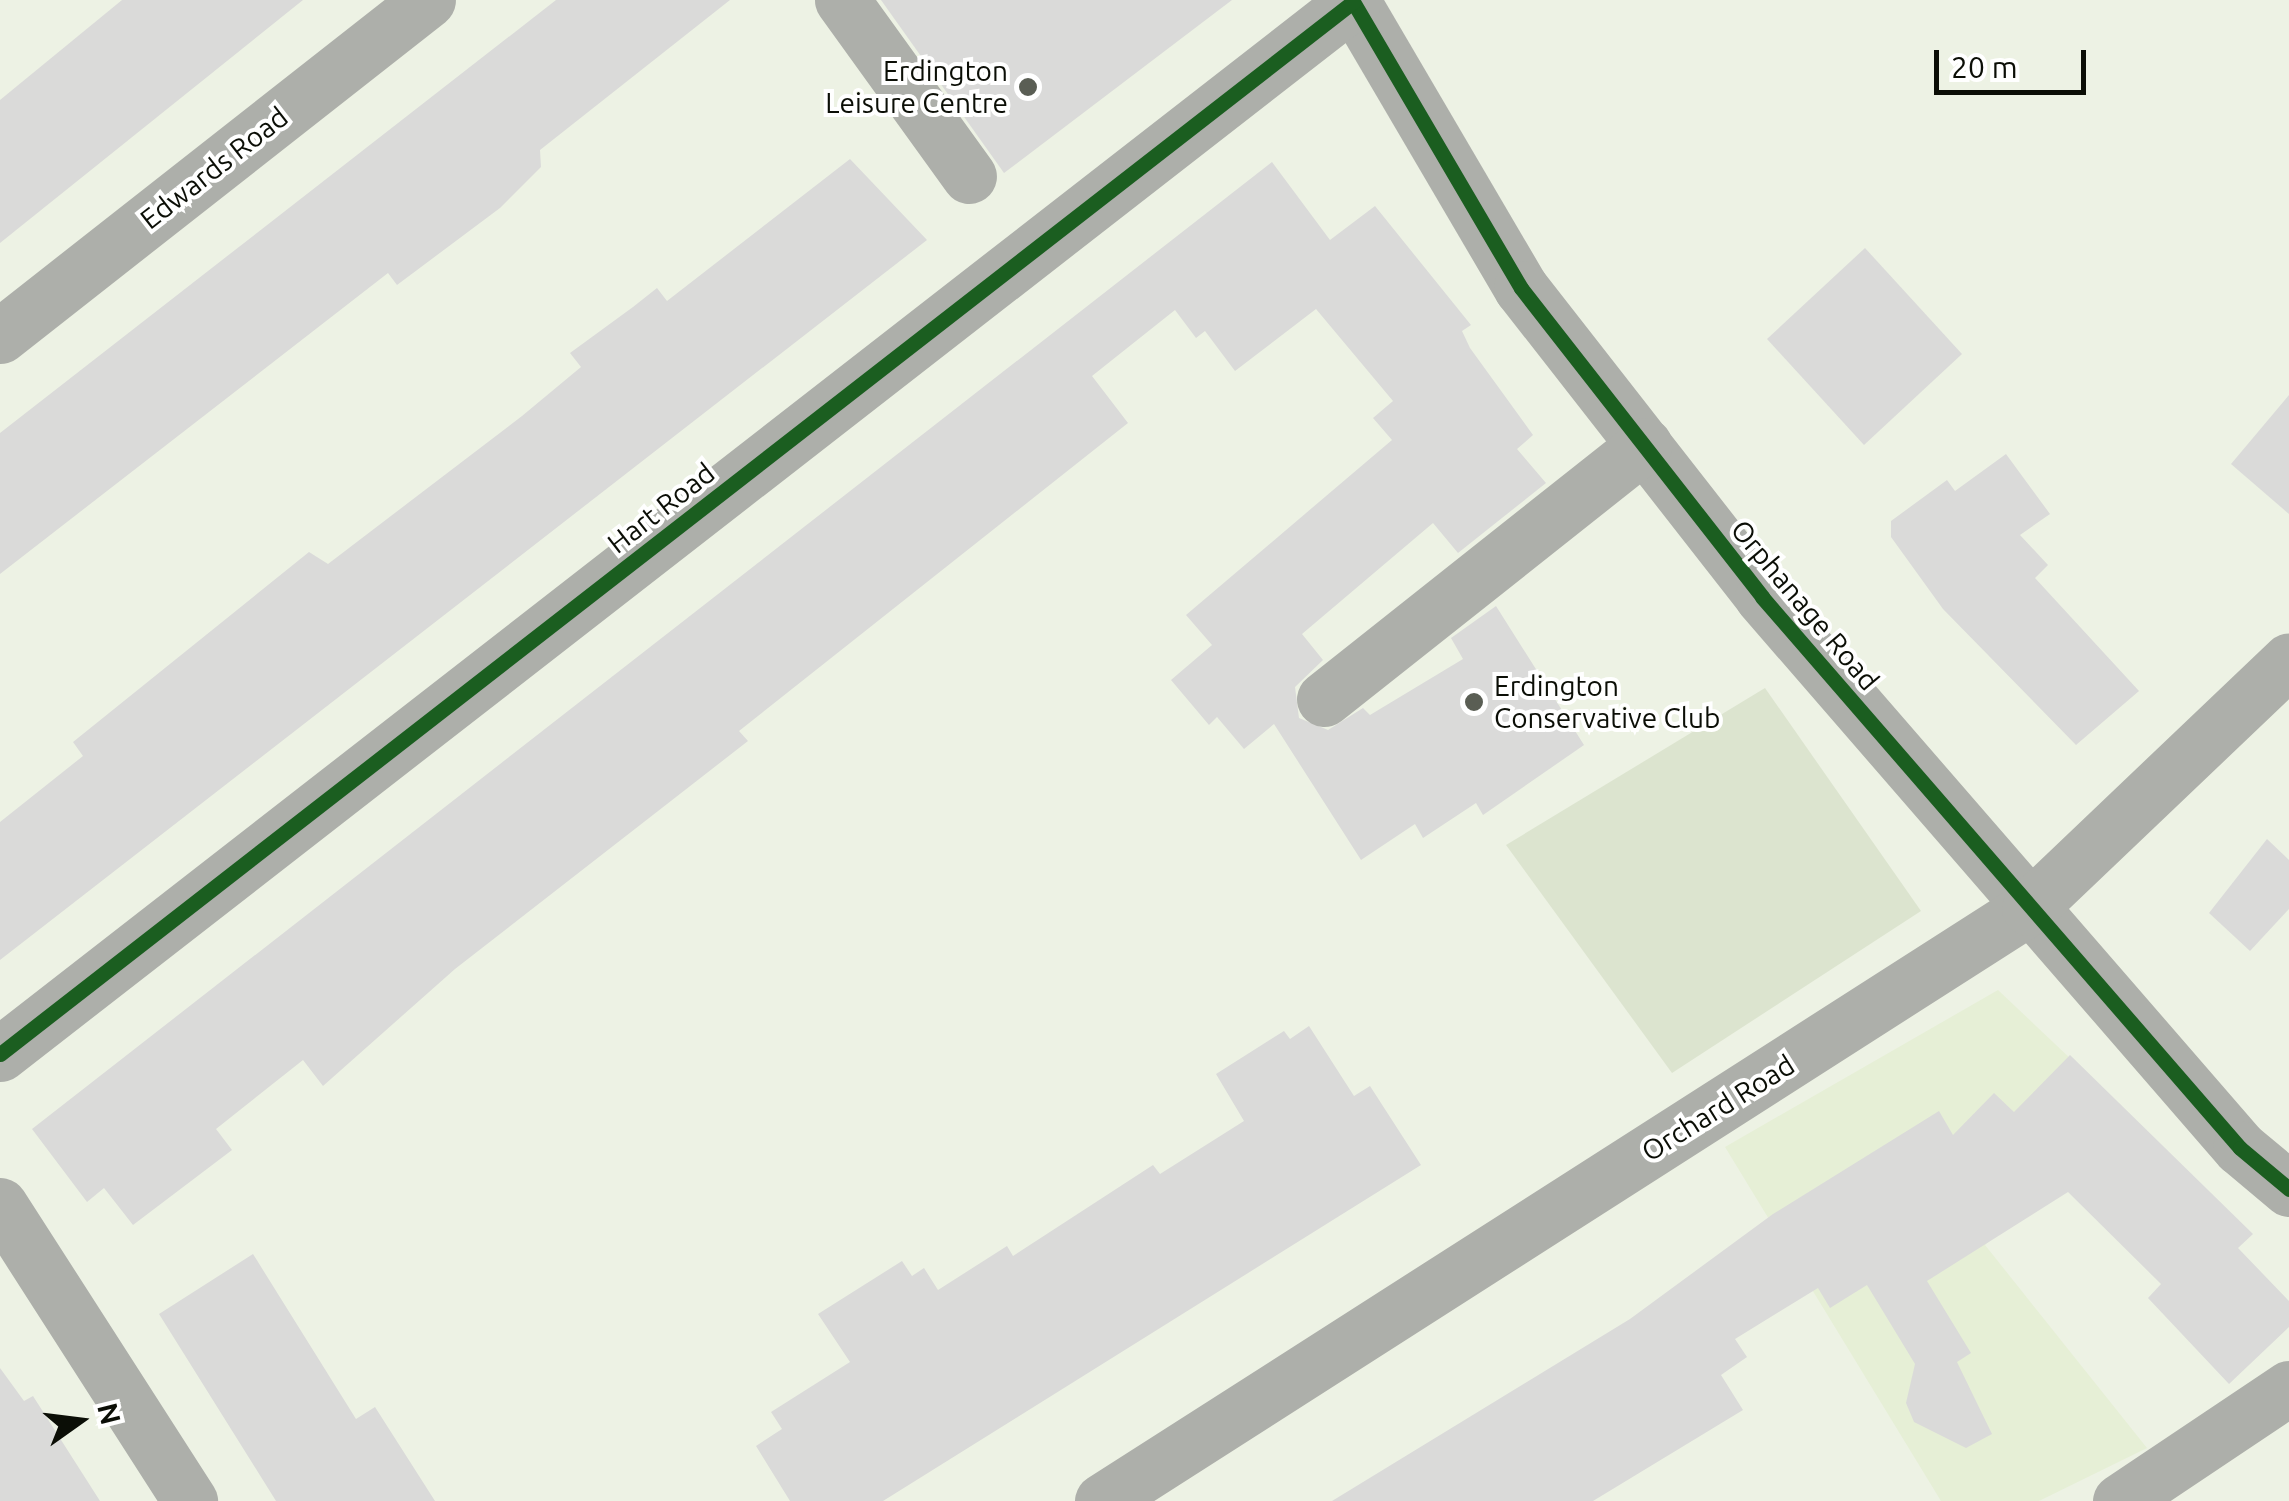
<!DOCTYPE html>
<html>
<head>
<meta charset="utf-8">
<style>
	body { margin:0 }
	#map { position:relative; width:2289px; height:1501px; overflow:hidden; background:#edf2e4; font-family:Ubuntu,sans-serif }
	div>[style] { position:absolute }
	.built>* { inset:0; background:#e6efd6 }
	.green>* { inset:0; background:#dce4cf }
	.building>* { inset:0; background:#dadad9 }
	.minor>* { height:55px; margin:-27.5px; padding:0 27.5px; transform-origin:27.5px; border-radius:27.5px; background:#adafaa }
	.cycleway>* { height:15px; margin:-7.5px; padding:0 7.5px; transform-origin:7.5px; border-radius:7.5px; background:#1b5e20 }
	.dots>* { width:28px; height:28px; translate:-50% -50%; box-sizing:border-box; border:5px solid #fff; border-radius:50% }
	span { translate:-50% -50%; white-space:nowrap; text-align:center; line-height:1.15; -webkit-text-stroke:8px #fff; paint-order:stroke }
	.poi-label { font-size:28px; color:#0b0e06 }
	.right { translate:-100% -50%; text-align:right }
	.left { translate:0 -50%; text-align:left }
	.street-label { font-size:28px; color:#0b0e06 }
	.north { position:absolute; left:30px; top:1371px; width:100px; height:100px; -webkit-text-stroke:8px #fff; paint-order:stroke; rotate:76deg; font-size:28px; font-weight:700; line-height:40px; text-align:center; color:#0b0e06 }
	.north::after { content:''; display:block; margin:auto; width:35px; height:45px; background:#0b0e06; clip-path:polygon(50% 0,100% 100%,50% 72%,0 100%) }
	.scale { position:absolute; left:1934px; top:50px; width:152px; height:45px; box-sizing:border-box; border:5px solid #0b0e06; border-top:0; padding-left:12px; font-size:30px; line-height:35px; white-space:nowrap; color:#0b0e06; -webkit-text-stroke:8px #fff; paint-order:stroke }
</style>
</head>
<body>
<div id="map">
	<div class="built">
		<div style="clip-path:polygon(1998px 990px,2127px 1112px,1985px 1245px,2147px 1448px,2039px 1501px,1941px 1501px,1725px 1147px)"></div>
	</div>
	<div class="green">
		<div style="clip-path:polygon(1765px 688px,1921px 911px,1672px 1073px,1506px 845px)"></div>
	</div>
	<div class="building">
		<div style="clip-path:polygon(122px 0,303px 0,0 243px,0 100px)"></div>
		<div style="clip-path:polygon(556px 0,730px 0,540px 150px,541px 167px,500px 208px,397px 285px,388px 273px,0 574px,0 433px)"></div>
		<div style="clip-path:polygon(881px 0,1232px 0,1004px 173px)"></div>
		<div style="clip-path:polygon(850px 159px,927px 240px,0 960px,0 822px,83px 756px,73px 742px,309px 552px,328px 564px,522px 416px,581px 367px,570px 353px,633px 307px,657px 288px,667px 301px)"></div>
		<div style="clip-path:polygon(1272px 162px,1330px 240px,1375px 206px,1471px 325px,1462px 331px,1470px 348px,1533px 435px,1517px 449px,1546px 483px,1458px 553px,1433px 523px,1302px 634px,1323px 660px,1295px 687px,1299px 718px,1328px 730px,1363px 708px,1370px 715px,1463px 659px,1451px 638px,1496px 606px,1584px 745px,1483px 815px,1476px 803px,1423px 838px,1415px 824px,1361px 860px,1274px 724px,1244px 749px,1217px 717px,1209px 725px,1171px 680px,1212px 645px,1186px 615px,1392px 440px,1373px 418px,1393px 401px,1316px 309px,1235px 371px,1205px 331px,1196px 338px,1175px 310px,1092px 376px,1128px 423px,739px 731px,748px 741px,455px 969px,323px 1086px,303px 1060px,216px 1129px,232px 1150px,133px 1225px,104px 1188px,87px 1202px,32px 1129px)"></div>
		<div style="clip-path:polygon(1865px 248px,1962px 354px,1864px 445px,1767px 339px)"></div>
		<div style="clip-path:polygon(2289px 395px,2289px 514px,2231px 464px)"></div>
		<div style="clip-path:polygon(2006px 454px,2050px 514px,2020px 535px,2048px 565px,2035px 578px,2139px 691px,2076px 745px,1943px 609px,1891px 537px,1891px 521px,1947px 480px,1955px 491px)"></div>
		<div style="clip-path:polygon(2267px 839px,2289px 860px,2289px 909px,2250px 951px,2209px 913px)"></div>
		<div style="clip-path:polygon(1309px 1026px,1354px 1096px,1370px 1086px,1421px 1165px,883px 1501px,790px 1501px,756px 1446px,782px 1429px,771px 1412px,850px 1362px,818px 1314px,902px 1261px,912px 1276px,924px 1268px,938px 1290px,1007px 1246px,1013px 1256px,1153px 1165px,1160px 1174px,1244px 1121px,1216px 1074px,1284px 1031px,1290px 1039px)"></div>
		<div style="clip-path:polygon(2070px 1055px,2253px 1234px,2238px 1248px,2289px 1301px,2289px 1327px,2229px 1384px,2148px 1298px,2161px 1284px,2068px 1192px,1927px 1281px,1971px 1353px,1957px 1362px,1992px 1434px,1966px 1448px,1914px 1422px,1906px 1403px,1915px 1364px,1867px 1285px,1830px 1308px,1818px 1288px,1735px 1339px,1747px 1357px,1721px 1375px,1743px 1410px,1593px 1501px,1332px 1501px,1630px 1319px,1773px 1214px,1939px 1111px,1953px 1135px,1994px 1093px,2014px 1112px)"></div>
		<div style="clip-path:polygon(253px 1254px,356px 1419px,375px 1407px,435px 1501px,276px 1501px,159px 1314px)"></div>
		<div style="clip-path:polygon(0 1368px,24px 1401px,33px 1396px,100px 1501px,0 1501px)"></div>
	</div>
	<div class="minor">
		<div style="left:842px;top:0;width:217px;rotate:54.2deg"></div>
		<div style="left:1352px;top:0;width:334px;rotate:59.6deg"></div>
		<div style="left:1521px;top:288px;width:392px;rotate:52deg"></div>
		<div style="left:1762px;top:597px;width:729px;rotate:49.06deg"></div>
		<div style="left:2240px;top:1148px;width:64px;rotate:39.9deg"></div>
		<div style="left:0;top:336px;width:544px;rotate:-38.13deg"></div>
		<div style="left:1324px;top:699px;width:409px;rotate:-38.4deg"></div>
		<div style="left:0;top:1054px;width:1714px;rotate:-37.87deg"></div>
		<div style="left:0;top:1205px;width:352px;rotate:57.3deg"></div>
		<div style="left:1102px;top:1501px;width:1100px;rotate:-32.61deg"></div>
		<div style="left:2029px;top:908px;width:359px;rotate:-43.6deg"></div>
		<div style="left:2120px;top:1501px;width:203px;rotate:-33.8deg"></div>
	</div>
	<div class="cycleway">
		<div style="left:1352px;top:0;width:334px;rotate:59.6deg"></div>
		<div style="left:1521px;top:288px;width:392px;rotate:52deg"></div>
		<div style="left:1762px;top:597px;width:729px;rotate:49.06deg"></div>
		<div style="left:2240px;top:1148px;width:64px;rotate:39.9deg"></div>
		<div style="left:0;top:1054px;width:1714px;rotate:-37.87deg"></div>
	</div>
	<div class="dots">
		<div style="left:1028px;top:87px;background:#5a5e54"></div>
		<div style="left:1474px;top:702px;background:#5a5e54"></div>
	</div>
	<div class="poi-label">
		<span class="right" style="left:1008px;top:87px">Erdington<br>Leisure Centre</span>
		<span class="left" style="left:1494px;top:702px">Erdington<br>Conservative Club</span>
	</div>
	<div class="street-label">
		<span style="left:214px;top:168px;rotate:-38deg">Edwards Road</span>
		<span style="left:661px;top:508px;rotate:-38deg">Hart Road</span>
		<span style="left:1805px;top:605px;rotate:50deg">Orphanage Road</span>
		<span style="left:1718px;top:1108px;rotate:-32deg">Orchard Road</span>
	</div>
	<div class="north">N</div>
	<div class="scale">20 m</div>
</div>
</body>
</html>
